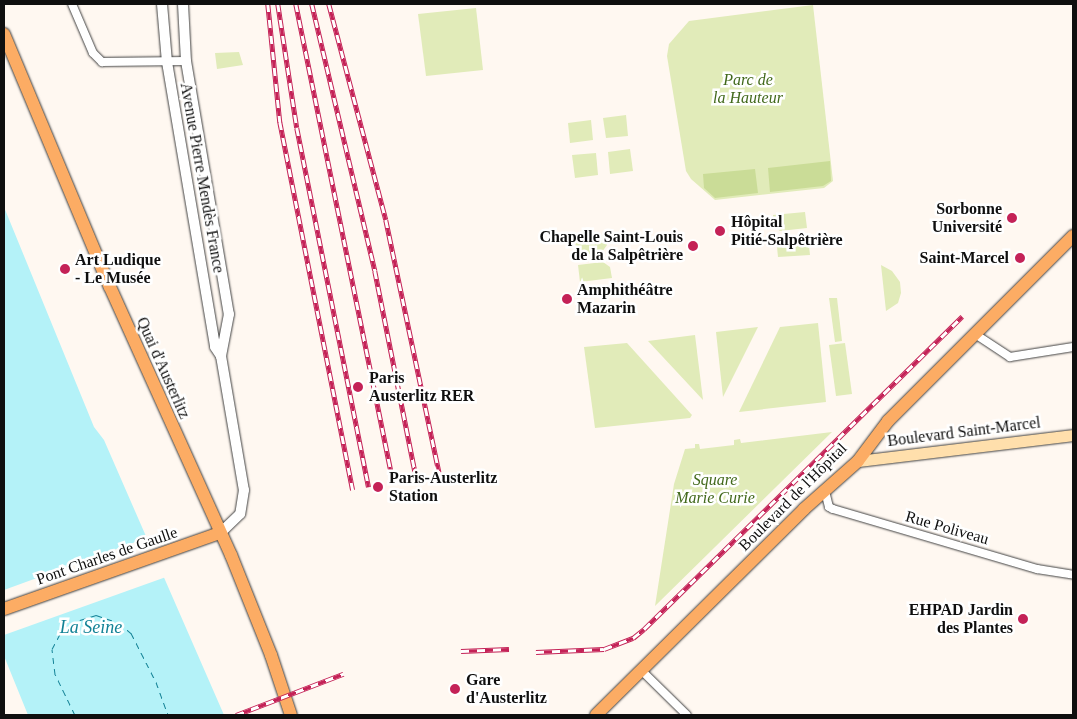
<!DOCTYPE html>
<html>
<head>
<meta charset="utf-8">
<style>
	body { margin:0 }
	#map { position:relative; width:1077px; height:719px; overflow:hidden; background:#fff8f1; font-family:Georgia,serif }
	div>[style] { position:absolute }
	.green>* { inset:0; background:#e1ebb9 }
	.forest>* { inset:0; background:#cadc97 }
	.water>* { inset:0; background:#b4f2f8 }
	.pier>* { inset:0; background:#fff8f1 }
	.ferry>* { height:1px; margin-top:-0.5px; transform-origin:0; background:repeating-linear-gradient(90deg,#138296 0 6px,transparent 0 11px) }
	.roads { filter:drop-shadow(0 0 1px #424242) drop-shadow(0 0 1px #424242) }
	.minor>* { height:8px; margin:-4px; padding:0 4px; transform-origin:4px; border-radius:4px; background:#fff }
	.tertiary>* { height:10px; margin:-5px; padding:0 5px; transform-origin:5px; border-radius:5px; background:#fff }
	.secondary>* { height:11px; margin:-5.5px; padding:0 5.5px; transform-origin:5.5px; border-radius:5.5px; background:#ffdfac }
	.primary>* { height:12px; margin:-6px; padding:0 6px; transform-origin:6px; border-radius:6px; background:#fcac64 }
	.rail>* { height:4.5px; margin-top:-2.25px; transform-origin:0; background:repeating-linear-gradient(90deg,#fff 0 8px,#c42257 0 16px); box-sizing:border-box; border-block:1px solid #c42257 }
	.dots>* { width:14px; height:14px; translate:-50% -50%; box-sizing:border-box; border:2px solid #fff; border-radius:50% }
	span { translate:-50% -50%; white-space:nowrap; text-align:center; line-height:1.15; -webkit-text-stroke:5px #fff; paint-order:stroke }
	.park-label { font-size:16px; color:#42691c; font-style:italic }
	.street-label { font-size:16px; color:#0f0f0f }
	.poi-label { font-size:16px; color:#0f0f0f; font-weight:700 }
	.right { translate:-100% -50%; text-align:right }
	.left { translate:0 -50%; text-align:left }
	.water-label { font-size:18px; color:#138296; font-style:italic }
	.frame { position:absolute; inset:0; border:5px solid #0f0f0f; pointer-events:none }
</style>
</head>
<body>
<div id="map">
	<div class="green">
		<div style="clip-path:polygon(813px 5px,833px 181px,824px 188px,715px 200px,691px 179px,686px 171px,667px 56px,669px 44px,689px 21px)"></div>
		<div style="clip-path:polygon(476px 8px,483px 70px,426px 76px,418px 14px)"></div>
		<div style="clip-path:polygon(239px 52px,243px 65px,217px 69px,215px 53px)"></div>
		<div style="clip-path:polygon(626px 115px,628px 136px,606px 138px,603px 118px)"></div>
		<div style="clip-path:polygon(591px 120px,593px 140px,570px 143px,568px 123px)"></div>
		<div style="clip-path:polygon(630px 149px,633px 171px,610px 174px,608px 152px)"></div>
		<div style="clip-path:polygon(596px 153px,598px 175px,575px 178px,572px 155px)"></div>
		<div style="clip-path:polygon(805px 212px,807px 228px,780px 231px,774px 226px,773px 215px)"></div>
		<div style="clip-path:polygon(607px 235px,607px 245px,602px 252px,577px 256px,575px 239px)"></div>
		<div style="clip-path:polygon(808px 237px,810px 255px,778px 257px,777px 247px,782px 240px)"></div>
		<div style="clip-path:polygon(603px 262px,610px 267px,612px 278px,580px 282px,578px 265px)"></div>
		<div style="clip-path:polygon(881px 265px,892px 271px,900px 282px,901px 293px,898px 303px,886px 311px)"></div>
		<div style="clip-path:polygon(829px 298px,837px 298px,842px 341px,835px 342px)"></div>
		<div style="clip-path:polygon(818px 323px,826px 402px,739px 412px,780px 327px)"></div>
		<div style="clip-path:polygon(758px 327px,723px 397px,716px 332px)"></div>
		<div style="clip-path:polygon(695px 335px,703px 400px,648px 341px)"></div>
		<div style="clip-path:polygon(627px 343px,692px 415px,690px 418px,595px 428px,584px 347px)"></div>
		<div style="clip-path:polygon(845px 343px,852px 394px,836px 396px,829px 345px)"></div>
		<div style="clip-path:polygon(832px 432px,655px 606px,674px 484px,685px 449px,695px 448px,695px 444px,699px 444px,700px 449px,734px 445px,734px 440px,740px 439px,741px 443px)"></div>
	</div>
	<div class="forest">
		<div style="clip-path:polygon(830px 161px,831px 181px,823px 186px,770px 192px,768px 168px)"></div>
		<div style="clip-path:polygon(755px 169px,758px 193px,715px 198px,704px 188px,703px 174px)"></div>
	</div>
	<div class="water">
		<div style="clip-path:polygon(4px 207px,94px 427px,104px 440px,224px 715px,28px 715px,4px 656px)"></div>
	</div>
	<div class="pier">
		<div style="clip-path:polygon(149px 537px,166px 577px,4px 635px,4px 590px)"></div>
	</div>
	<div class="ferry">
		<div style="left:75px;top:715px;width:46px;rotate:-116deg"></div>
		<div style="left:55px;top:674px;width:25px;rotate:-97deg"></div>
		<div style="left:52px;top:649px;width:19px;rotate:-62deg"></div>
		<div style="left:61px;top:632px;width:22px;rotate:-32deg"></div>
		<div style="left:80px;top:620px;width:17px;rotate:-17deg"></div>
		<div style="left:96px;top:615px;width:24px;rotate:19deg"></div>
		<div style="left:119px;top:623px;width:16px;rotate:40deg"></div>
		<div style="left:131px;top:633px;width:55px;rotate:63deg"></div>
		<div style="left:156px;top:682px;width:35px;rotate:70deg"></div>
	</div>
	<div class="roads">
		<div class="minor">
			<div style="left:72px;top:4px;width:53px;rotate:66.8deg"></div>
			<div style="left:93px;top:53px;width:13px;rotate:45deg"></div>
			<div style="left:102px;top:62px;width:84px;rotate:-0.7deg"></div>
			<div style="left:975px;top:334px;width:42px;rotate:33.3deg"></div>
			<div style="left:1010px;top:357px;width:64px;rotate:-9deg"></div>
			<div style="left:825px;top:491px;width:16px;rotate:76deg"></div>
			<div style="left:829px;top:507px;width:4px;rotate:27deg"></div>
			<div style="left:833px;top:509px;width:213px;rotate:16.4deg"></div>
			<div style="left:1037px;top:569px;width:36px;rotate:9deg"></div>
			<div style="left:641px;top:670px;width:64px;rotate:44.4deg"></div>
		</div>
		<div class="tertiary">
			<div style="left:162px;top:4px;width:58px;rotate:85.1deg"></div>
			<div style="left:167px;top:62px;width:289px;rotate:80.4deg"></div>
			<div style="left:215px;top:347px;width:11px;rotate:56deg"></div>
			<div style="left:183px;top:4px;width:57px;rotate:87deg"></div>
			<div style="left:186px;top:61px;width:257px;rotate:80.4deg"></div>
			<div style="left:229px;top:314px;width:43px;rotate:100.8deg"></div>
			<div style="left:221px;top:356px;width:136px;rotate:80.3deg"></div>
			<div style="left:244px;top:490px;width:24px;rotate:99deg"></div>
			<div style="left:240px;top:514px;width:28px;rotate:136deg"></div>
		</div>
		<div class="secondary">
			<div style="left:858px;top:461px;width:217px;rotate:-6.9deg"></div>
		</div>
		<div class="primary">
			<div style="left:4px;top:34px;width:274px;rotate:67.3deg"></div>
			<div style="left:110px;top:287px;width:294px;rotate:65.7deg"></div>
			<div style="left:231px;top:555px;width:108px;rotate:68.2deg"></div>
			<div style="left:271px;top:655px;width:63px;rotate:71.6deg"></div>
			<div style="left:4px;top:609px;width:229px;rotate:-19.4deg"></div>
			<div style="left:596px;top:715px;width:293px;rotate:-44.7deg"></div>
			<div style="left:804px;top:509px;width:72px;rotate:-41.6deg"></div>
			<div style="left:858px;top:461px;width:50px;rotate:-53.1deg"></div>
			<div style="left:888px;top:421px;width:262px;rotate:-45deg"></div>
		</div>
	</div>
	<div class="rail">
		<div style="left:268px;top:4px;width:119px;rotate:84.2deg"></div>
		<div style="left:280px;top:122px;width:375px;rotate:78.8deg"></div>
		<div style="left:278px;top:4px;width:125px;rotate:81.3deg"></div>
		<div style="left:297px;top:128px;width:366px;rotate:78.7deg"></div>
		<div style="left:296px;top:4px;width:488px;rotate:78.5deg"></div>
		<div style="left:312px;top:4px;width:274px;rotate:76.7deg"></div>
		<div style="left:375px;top:271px;width:210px;rotate:78.7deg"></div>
		<div style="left:329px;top:4px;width:223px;rotate:75.2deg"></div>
		<div style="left:386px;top:220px;width:258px;rotate:78.1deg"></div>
		<div style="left:461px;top:651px;width:48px;rotate:-2.4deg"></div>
		<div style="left:536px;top:652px;width:68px;rotate:-2.5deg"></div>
		<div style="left:604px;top:649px;width:31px;rotate:-21deg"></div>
		<div style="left:633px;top:638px;width:14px;rotate:-39deg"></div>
		<div style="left:644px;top:629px;width:446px;rotate:-44.5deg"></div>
		<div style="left:236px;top:715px;width:115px;rotate:-21deg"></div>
	</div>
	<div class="dots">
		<div style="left:1012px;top:218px;background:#c42257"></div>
		<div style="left:720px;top:231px;background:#c42257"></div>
		<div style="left:693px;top:246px;background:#c42257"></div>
		<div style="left:1020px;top:258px;background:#c42257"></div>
		<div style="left:65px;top:269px;background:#c42257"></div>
		<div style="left:567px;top:299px;background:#c42257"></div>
		<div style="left:358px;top:387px;background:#c42257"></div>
		<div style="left:378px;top:487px;background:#c42257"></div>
		<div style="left:1023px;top:619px;background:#c42257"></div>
		<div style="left:455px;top:689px;background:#c42257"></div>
	</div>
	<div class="park-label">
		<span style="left:748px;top:89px">Parc de<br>la Hauteur</span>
		<span style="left:715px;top:489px">Square<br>Marie Curie</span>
	</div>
	<div class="street-label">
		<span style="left:202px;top:178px;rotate:80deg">Avenue Pierre Mendès France</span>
		<span style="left:163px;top:368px;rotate:66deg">Quai d'Austerlitz</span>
		<span style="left:964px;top:432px;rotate:-7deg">Boulevard Saint-Marcel</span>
		<span style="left:793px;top:497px;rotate:-45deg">Boulevard de l'Hôpital</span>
		<span style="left:947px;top:528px;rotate:16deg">Rue Poliveau</span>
		<span style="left:107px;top:556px;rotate:-19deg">Pont Charles de Gaulle</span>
	</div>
	<div class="poi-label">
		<span class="right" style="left:1002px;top:218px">Sorbonne<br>Université</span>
		<span class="left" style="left:731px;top:231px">Hôpital<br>Pitié-Salpêtrière</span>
		<span class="right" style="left:683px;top:246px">Chapelle Saint-Louis<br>de la Salpêtrière</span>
		<span class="right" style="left:1009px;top:258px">Saint-Marcel</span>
		<span class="left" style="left:75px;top:269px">Art Ludique<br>- Le Musée</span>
		<span class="left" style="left:577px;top:299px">Amphithéâtre<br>Mazarin</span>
		<span class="left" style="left:369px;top:387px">Paris<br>Austerlitz RER</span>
		<span class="left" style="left:389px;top:487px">Paris-Austerlitz<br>Station</span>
		<span class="right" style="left:1013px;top:619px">EHPAD Jardin<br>des Plantes</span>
		<span class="left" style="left:466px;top:689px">Gare<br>d'Austerlitz</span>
	</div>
	<div class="water-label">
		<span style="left:91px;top:627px">La Seine</span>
	</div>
	<div class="frame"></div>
</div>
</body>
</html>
